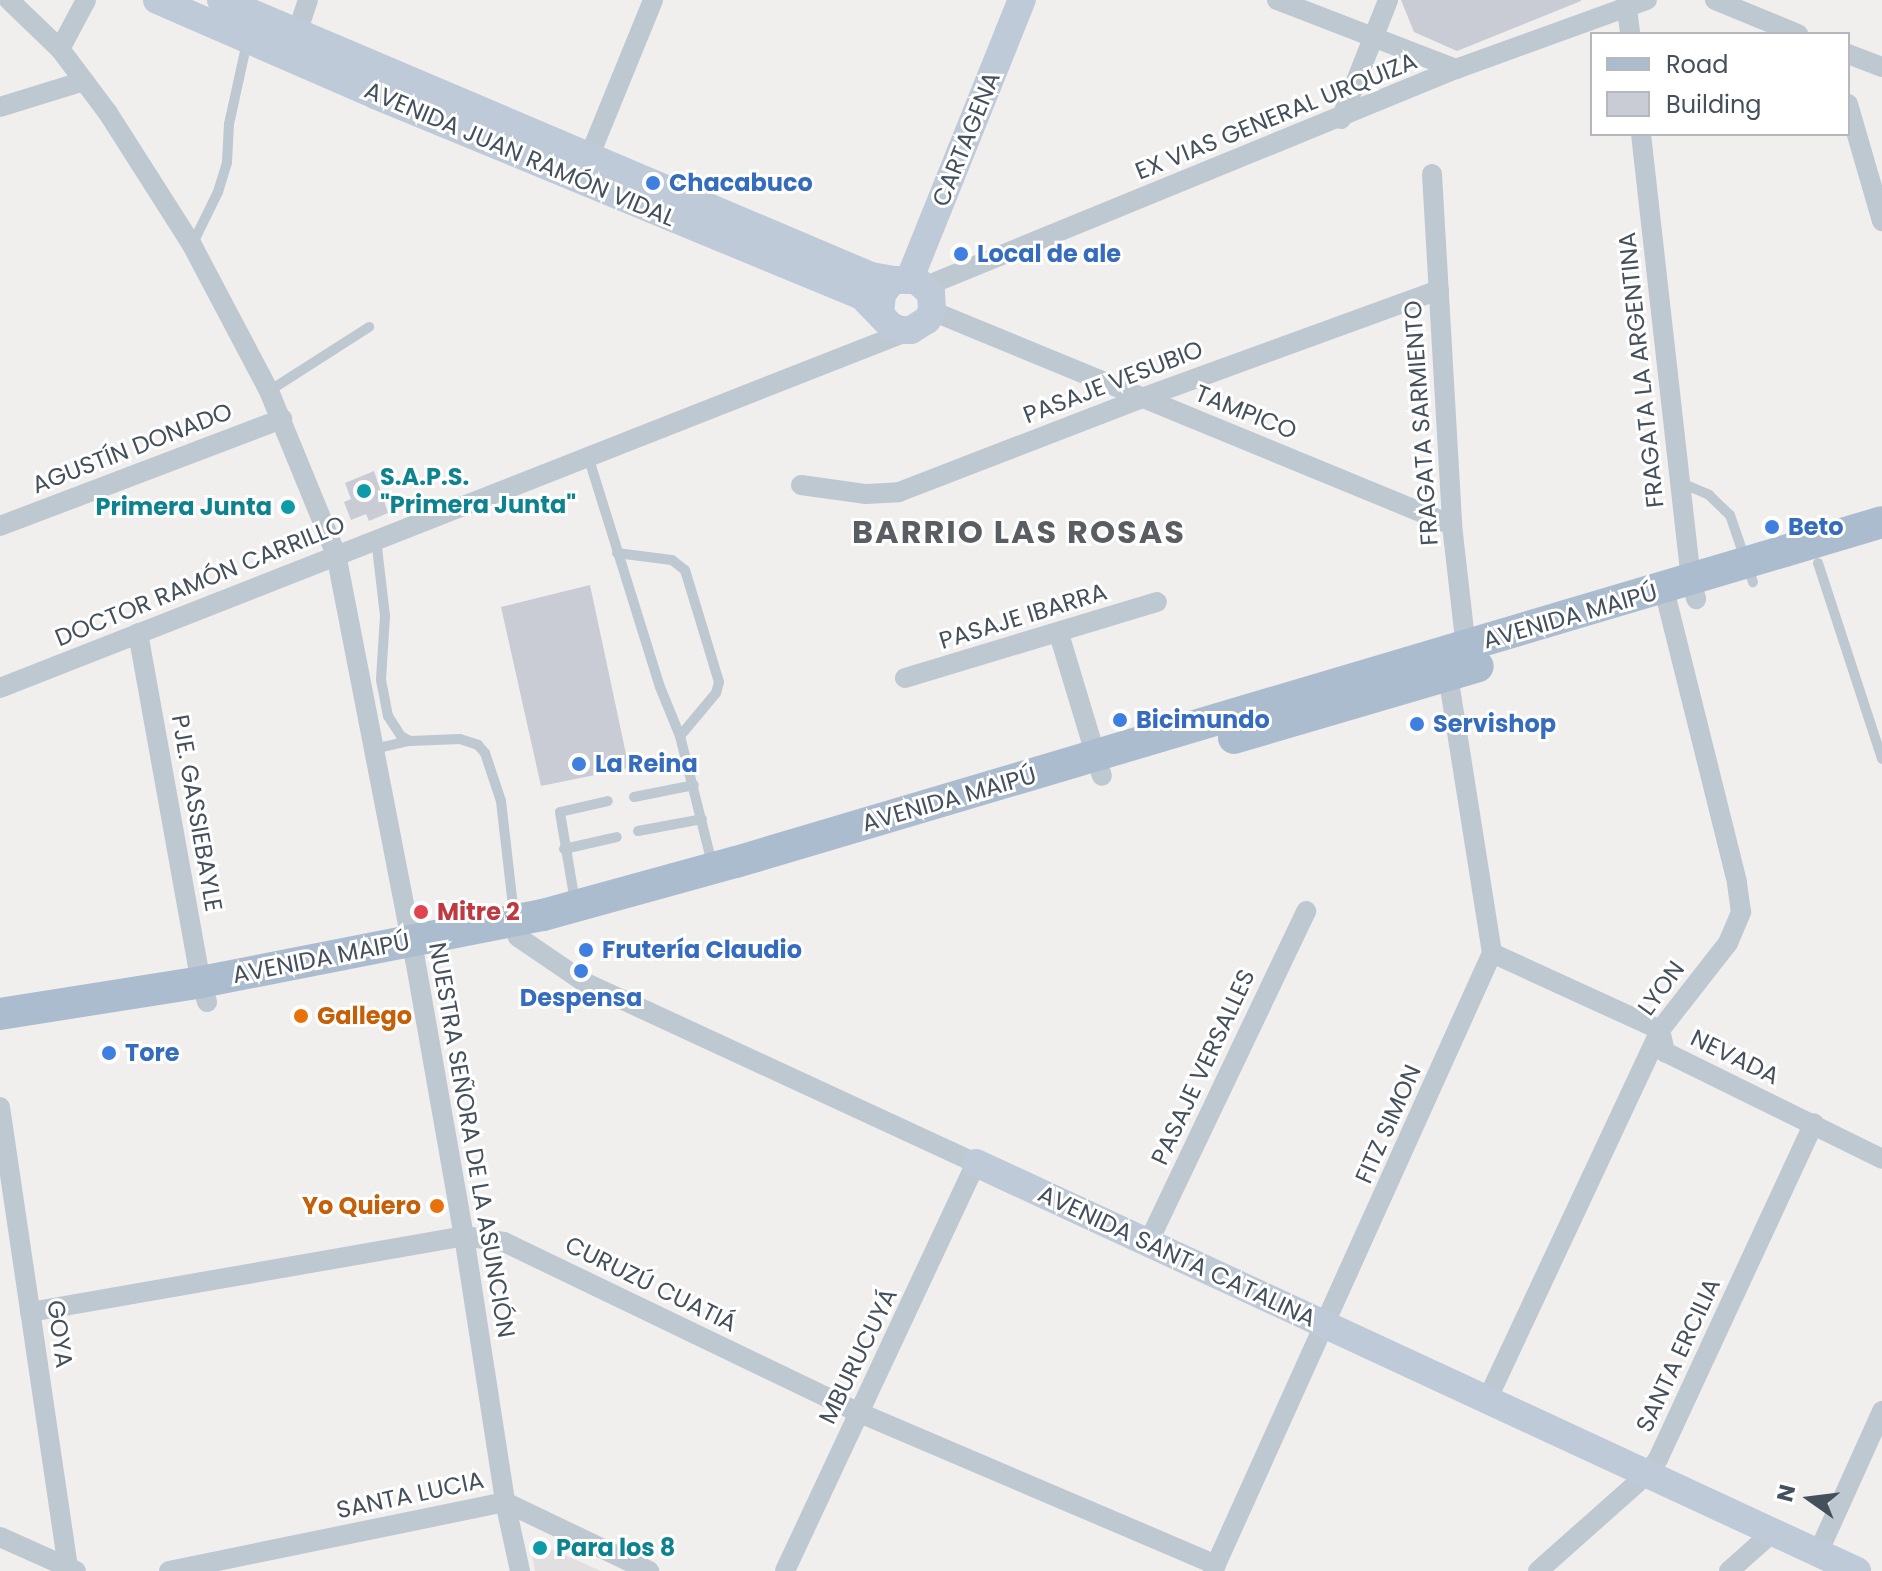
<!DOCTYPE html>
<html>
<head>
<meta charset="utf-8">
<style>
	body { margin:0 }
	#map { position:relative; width:1882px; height:1571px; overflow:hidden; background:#f1eeee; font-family:Poppins,sans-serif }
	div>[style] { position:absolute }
	.education>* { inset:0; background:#e2dfe0 }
	.building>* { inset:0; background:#c9ccd4 }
	.lane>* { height:10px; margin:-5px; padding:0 5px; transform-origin:5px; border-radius:5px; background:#bdc8d1 }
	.street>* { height:20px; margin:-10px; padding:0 10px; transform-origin:10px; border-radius:10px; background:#bdc8d1 }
	.secondary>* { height:28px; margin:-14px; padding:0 14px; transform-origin:14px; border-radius:14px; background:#bfcad8 }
	.primary>* { height:32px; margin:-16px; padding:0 16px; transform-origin:16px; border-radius:16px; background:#acbccf }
	.dots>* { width:22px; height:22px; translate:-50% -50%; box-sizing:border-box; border:4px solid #fff; border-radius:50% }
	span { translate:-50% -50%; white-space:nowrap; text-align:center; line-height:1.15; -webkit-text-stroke:6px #fff; paint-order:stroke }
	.street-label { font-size:24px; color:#45505d }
	.shop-label { font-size:24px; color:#366cbe; font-weight:700 }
	.left { translate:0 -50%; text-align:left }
	.culture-label { font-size:24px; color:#0d838f; font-weight:700 }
	.right { translate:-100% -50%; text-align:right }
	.health-label { font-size:24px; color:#be3a42; font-weight:700 }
	.food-label { font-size:24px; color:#c56008; font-weight:700 }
	.district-label { font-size:32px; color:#5a5e63; font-weight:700; letter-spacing:2px }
	.legend { position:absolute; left:1590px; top:32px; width:260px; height:104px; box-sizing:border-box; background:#fff; border:2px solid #b5b9be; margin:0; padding:10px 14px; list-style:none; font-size:24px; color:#45505d }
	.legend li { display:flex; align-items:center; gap:16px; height:40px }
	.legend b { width:40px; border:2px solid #b5b9be }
	.north { position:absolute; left:1770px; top:1459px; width:80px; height:80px; -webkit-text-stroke:6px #fff; paint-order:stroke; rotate:284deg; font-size:22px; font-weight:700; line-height:32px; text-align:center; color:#45505d }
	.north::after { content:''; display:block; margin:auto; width:28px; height:36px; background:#45505d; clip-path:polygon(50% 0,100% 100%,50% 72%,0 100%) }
</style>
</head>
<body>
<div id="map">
	<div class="education">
		<div style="clip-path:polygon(544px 1546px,567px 1556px,601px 1571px,535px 1571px,532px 1554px)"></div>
	</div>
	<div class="building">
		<div style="clip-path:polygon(1401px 0,1581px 0,1581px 1px,1457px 51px,1414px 32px)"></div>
		<div style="clip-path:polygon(374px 471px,388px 513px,369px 521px,366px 514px,351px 520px,344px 502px,351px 499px,345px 483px)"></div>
		<div style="clip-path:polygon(590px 585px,629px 768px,541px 786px,501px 607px)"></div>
	</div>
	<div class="lane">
		<div style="left:192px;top:245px;width:59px;rotate:-63.9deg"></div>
		<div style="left:218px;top:192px;width:31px;rotate:-73deg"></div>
		<div style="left:227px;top:162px;width:38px;rotate:-87deg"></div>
		<div style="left:229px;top:124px;width:84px;rotate:-77.6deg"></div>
		<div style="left:269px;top:391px;width:119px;rotate:-32.6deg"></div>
		<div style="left:588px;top:456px;width:242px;rotate:72.7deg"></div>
		<div style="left:660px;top:687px;width:53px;rotate:67.8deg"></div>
		<div style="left:680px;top:736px;width:131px;rotate:75.9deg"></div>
		<div style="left:1679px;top:482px;width:33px;rotate:23deg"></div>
		<div style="left:1709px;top:495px;width:29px;rotate:44deg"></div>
		<div style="left:1730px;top:515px;width:71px;rotate:71.1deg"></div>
		<div style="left:376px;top:539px;width:78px;rotate:83.3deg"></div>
		<div style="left:385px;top:616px;width:64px;rotate:93.6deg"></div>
		<div style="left:381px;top:680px;width:37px;rotate:79deg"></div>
		<div style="left:388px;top:716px;width:24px;rotate:57deg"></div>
		<div style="left:401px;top:736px;width:10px;rotate:29deg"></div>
		<div style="left:410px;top:741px;width:50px;rotate:-2.3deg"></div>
		<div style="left:460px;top:739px;width:19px;rotate:18deg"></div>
		<div style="left:478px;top:745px;width:11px;rotate:49deg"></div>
		<div style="left:485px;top:753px;width:51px;rotate:71.6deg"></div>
		<div style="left:501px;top:801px;width:115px;rotate:83.5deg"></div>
		<div style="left:617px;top:553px;width:55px;rotate:7.3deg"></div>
		<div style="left:672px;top:560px;width:16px;rotate:38deg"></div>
		<div style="left:685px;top:570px;width:117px;rotate:73.1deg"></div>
		<div style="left:719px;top:682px;width:11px;rotate:105deg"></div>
		<div style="left:716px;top:693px;width:56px;rotate:129.9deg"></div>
		<div style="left:1818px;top:563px;width:206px;rotate:71.9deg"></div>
		<div style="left:374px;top:749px;width:37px;rotate:-13deg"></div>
		<div style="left:634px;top:797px;width:61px;rotate:-11.3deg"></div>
		<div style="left:638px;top:831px;width:65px;rotate:-10.6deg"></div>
		<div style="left:564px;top:849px;width:54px;rotate:-12.8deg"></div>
		<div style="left:575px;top:902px;width:91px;rotate:-99.5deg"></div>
		<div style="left:560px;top:812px;width:49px;rotate:-12.9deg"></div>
	</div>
	<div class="street">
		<div style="left:9px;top:0;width:71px;rotate:43.9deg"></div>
		<div style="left:60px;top:49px;width:80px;rotate:53.1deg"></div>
		<div style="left:108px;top:113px;width:156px;rotate:57.5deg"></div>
		<div style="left:192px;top:245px;width:165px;rotate:62.2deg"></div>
		<div style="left:269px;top:391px;width:176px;rotate:67.7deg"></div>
		<div style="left:336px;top:554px;width:413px;rotate:79deg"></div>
		<div style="left:415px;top:959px;width:281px;rotate:80deg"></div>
		<div style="left:464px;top:1236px;width:269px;rotate:81.2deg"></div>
		<div style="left:505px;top:1502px;width:71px;rotate:77.7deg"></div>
		<div style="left:1277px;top:0;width:192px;rotate:21.1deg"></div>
		<div style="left:1715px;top:0;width:90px;rotate:22.3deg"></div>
		<div style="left:1627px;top:8px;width:26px;rotate:83deg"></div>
		<div style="left:293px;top:45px;width:47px;rotate:-71.6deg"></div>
		<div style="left:60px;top:49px;width:55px;rotate:-62deg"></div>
		<div style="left:1848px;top:54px;width:36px;rotate:21deg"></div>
		<div style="left:1848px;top:104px;width:122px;rotate:73.8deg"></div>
		<div style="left:0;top:107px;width:88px;rotate:-17.2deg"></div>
		<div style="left:1341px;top:119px;width:128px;rotate:-68.4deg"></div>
		<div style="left:1641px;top:134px;width:450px;rotate:83.6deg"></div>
		<div style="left:1691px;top:581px;width:19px;rotate:74deg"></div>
		<div style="left:585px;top:167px;width:180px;rotate:-67.8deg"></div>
		<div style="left:1432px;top:174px;width:352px;rotate:86.7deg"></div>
		<div style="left:1452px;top:525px;width:132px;rotate:83.5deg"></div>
		<div style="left:926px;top:286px;width:573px;rotate:-22.27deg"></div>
		<div style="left:1456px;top:69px;width:203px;rotate:-19.9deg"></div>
		<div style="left:932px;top:311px;width:562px;rotate:22.37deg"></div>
		<div style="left:801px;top:485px;width:66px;rotate:7.9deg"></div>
		<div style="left:866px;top:494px;width:33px;rotate:-3deg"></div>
		<div style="left:899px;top:492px;width:261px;rotate:-21.1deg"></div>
		<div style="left:1142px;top:398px;width:316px;rotate:-20deg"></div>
		<div style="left:0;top:526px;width:302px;rotate:-20.8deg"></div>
		<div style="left:138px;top:633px;width:355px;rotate:79.8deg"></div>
		<div style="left:201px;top:982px;width:21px;rotate:73deg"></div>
		<div style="left:1059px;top:634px;width:148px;rotate:73.2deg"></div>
		<div style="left:905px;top:678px;width:263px;rotate:-16.8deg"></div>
		<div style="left:0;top:688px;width:979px;rotate:-21.45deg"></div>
		<div style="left:514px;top:921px;width:16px;rotate:76deg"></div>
		<div style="left:518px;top:937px;width:80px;rotate:34.3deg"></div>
		<div style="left:584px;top:982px;width:432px;rotate:24.8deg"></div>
		<div style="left:976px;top:1163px;width:450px;rotate:115.1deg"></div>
		<div style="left:1492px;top:953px;width:185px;rotate:24.6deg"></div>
		<div style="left:1660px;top:1030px;width:23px;rotate:77deg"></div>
		<div style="left:1665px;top:1052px;width:242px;rotate:26.2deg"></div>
		<div style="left:0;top:1107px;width:466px;rotate:81.6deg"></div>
		<div style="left:1147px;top:1245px;width:370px;rotate:-64.5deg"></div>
		<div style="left:30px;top:1312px;width:441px;rotate:-9.9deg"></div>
		<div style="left:464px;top:1236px;width:40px;rotate:8.5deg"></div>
		<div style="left:504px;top:1242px;width:395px;rotate:25.7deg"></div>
		<div style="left:860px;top:1413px;width:387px;rotate:23.1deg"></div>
		<div style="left:1487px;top:1400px;width:408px;rotate:-64.9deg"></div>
		<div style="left:1660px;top:1030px;width:110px;rotate:-52deg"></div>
		<div style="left:1728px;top:943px;width:34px;rotate:-67deg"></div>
		<div style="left:1741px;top:912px;width:30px;rotate:-98deg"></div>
		<div style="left:1737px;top:882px;width:302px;rotate:-104deg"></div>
		<div style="left:0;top:1537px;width:83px;rotate:24.1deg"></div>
		<div style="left:1818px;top:1553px;width:156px;rotate:-65.7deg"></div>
		<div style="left:169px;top:1571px;width:343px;rotate:-11.6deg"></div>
		<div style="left:505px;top:1502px;width:160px;rotate:25.6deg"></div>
		<div style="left:1213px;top:1571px;width:678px;rotate:-65.7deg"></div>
		<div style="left:1492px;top:953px;width:281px;rotate:-99deg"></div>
		<div style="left:1538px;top:1571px;width:144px;rotate:-41.6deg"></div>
		<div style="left:1646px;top:1475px;width:20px;rotate:-53deg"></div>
		<div style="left:1658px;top:1459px;width:370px;rotate:-65.1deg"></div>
		<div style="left:1729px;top:1571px;width:59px;rotate:-41.6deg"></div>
	</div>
	<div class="secondary">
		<div style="left:157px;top:0;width:238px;rotate:23.5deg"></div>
		<div style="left:375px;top:95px;width:527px;rotate:22.43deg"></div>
		<div style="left:862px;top:296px;width:42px;rotate:46deg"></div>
		<div style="left:891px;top:326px;width:10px;rotate:24deg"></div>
		<div style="left:900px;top:330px;width:11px"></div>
		<div style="left:911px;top:330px;width:19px;rotate:-32deg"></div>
		<div style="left:927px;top:320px;width:10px;rotate:-61deg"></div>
		<div style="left:932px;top:311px;width:18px;rotate:-93deg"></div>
		<div style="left:931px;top:293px;width:20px;rotate:-139deg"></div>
		<div style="left:916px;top:280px;width:23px;rotate:180deg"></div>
		<div style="left:893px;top:280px;width:18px;rotate:128deg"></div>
		<div style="left:882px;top:294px;width:18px;rotate:96deg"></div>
		<div style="left:221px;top:0;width:706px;rotate:23.01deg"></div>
		<div style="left:871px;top:276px;width:22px;rotate:10deg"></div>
		<div style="left:910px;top:278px;width:300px;rotate:-68.1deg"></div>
		<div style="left:976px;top:1163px;width:971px;rotate:24.85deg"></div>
	</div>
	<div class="primary">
		<div style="left:1234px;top:738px;width:254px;rotate:-16.4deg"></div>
		<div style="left:0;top:1014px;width:204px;rotate:-9deg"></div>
		<div style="left:201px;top:982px;width:349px;rotate:-11.1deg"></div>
		<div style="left:543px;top:915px;width:200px;rotate:-15.4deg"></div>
		<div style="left:736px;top:862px;width:1195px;rotate:-16.52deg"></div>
	</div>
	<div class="dots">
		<div style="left:653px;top:183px;background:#3f7fe0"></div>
		<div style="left:961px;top:254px;background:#3f7fe0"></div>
		<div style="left:364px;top:491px;background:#0f9aa8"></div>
		<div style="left:288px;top:507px;background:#0f9aa8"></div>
		<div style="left:1772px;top:527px;background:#3f7fe0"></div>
		<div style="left:1120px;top:720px;background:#3f7fe0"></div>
		<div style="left:1417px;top:724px;background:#3f7fe0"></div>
		<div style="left:579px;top:764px;background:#3f7fe0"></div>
		<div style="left:421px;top:912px;background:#e0444e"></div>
		<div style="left:586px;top:950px;background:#3f7fe0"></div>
		<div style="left:581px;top:971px;background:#3f7fe0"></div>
		<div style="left:301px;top:1016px;background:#e8710a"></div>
		<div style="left:109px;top:1053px;background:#3f7fe0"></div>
		<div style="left:437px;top:1206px;background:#e8710a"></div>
		<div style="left:540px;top:1548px;background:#0f9aa8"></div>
	</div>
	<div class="street-label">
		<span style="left:1276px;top:116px;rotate:-22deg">EX VIAS GENERAL URQUIZA</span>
		<span style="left:966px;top:139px;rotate:-68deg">CARTAGENA</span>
		<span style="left:520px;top:154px;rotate:23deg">AVENIDA JUAN RAMÓN VIDAL</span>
		<span style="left:1641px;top:370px;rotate:-96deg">FRAGATA LA ARGENTINA</span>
		<span style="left:1113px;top:382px;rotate:-21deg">PASAJE VESUBIO</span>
		<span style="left:1246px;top:412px;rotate:22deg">TAMPICO</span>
		<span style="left:1421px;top:423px;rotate:-94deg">FRAGATA SARMIENTO</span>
		<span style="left:132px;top:448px;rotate:-21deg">AGUSTÍN DONADO</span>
		<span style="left:200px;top:581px;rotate:-22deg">DOCTOR RAMÓN CARRILLO</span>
		<span style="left:1023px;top:616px;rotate:-17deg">PASAJE IBARRA</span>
		<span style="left:1570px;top:616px;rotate:-16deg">AVENIDA MAIPÚ</span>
		<span style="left:949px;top:799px;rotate:-16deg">AVENIDA MAIPÚ</span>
		<span style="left:197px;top:813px;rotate:80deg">PJE. GASSIEBAYLE</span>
		<span style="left:321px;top:958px;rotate:-11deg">AVENIDA MAIPÚ</span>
		<span style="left:1661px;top:988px;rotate:-54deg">LYON</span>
		<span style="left:1735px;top:1057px;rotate:26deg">NEVADA</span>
		<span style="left:1203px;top:1067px;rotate:-65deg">PASAJE VERSALLES</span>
		<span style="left:1388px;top:1124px;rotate:-66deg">FITZ SIMON</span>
		<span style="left:472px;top:1140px;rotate:80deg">NUESTRA SEÑORA DE LA ASUNCIÓN</span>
		<span style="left:1177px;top:1256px;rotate:25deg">AVENIDA SANTA CATALINA</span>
		<span style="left:651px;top:1284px;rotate:26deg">CURUZÚ CUATIÁ</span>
		<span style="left:60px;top:1334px;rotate:82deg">GOYA</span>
		<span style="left:1678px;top:1355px;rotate:-65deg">SANTA ERCILIA</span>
		<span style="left:858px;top:1356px;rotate:-64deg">MBURUCUYÁ</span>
		<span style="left:410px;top:1495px;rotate:-12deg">SANTA LUCIA</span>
	</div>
	<div class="shop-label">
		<span class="left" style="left:669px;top:183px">Chacabuco</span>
		<span class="left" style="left:977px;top:254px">Local de ale</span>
		<span class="left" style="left:1788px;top:527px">Beto</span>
		<span class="left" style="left:1136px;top:720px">Bicimundo</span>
		<span class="left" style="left:1433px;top:724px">Servishop</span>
		<span class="left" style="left:595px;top:764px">La Reina</span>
		<span class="left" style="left:602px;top:950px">Frutería Claudio</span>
		<span style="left:581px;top:998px">Despensa</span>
		<span class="left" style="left:125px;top:1053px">Tore</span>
	</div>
	<div class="culture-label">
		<span class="left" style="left:380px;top:491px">S.A.P.S.<br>"Primera Junta"</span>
		<span class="right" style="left:272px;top:507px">Primera Junta</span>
		<span class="left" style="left:556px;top:1548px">Para los 8</span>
	</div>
	<div class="health-label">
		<span class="left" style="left:437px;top:912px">Mitre 2</span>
	</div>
	<div class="food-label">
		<span class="left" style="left:317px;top:1016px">Gallego</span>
		<span class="right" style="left:421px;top:1206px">Yo Quiero</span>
	</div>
	<div class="district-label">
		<span style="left:1019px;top:532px">BARRIO LAS ROSAS</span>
	</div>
	<ul class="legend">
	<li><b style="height:10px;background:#acbccf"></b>Road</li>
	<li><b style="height:22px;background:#c9ccd4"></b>Building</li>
	</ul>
	<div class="north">N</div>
</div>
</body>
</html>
